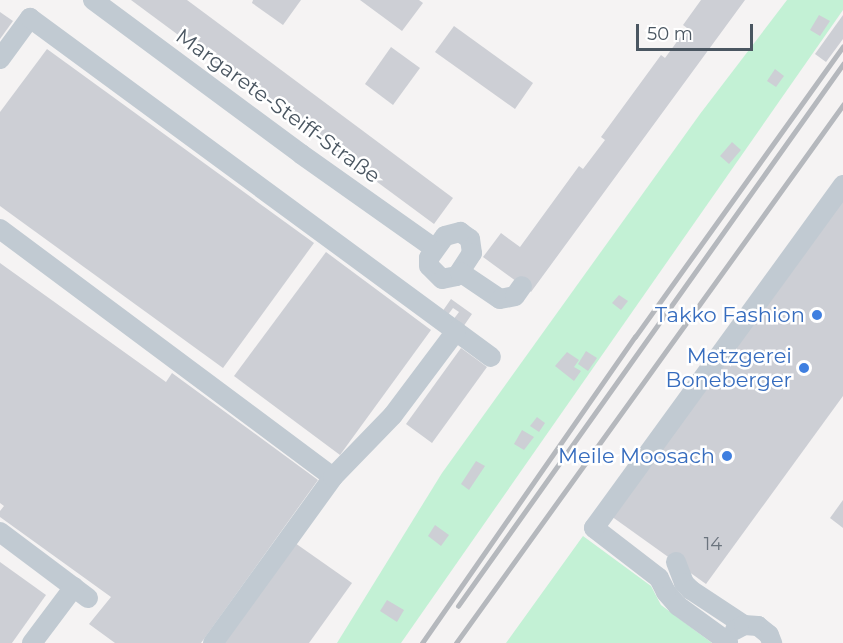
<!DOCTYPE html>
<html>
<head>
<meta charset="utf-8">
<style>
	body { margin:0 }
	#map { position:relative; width:843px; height:643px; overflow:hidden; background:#f5f3f3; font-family:Montserrat,sans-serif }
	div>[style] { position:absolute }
	.green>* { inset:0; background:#c3f1d5 }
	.building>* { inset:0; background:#cdcfd5 }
	.minor>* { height:20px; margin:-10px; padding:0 10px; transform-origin:10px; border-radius:10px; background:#c1cad2 }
	.rail>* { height:4.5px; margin:-2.25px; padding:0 2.25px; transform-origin:2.25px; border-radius:2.25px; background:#b5b8bd }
	.dots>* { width:16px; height:16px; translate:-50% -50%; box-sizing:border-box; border:3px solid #fff; border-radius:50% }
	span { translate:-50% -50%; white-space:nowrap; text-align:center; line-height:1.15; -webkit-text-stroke:5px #fff; paint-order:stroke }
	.number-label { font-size:18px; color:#6b747e }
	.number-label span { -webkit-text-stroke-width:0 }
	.street-label { font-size:21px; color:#4a5661 }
	.shop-label { font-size:21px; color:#366cbe }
	.right { translate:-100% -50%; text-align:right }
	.scale { position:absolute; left:636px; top:24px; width:117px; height:27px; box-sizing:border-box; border:3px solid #4a5661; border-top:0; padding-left:8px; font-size:18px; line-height:21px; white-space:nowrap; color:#4a5661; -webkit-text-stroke:4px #fff; paint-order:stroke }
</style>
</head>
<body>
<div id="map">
	<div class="green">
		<div style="clip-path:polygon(787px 0,843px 0,843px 10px,401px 643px,337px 643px,442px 473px,700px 114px)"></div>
		<div style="clip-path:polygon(583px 536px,651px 586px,661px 605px,712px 643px,506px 643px)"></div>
	</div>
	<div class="building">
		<div style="clip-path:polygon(131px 0,187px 0,453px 198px,434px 224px)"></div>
		<div style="clip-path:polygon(253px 0,301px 0,283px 25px,252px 3px)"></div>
		<div style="clip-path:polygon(360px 0,419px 0,423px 3px,402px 31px)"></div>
		<div style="clip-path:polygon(701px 0,745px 0,531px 292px,483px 257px,501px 233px,520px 247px,579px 166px,583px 169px,605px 140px,601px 137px,661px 55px,665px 58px,687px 28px,683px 25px)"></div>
		<div style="clip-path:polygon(0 12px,13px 21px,0 39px)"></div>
		<div style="clip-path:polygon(819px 15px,830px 21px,820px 36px,810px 30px)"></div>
		<div style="clip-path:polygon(843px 15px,843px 39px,826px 62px,815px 54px)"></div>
		<div style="clip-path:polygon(454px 26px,533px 83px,515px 109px,435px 52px)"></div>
		<div style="clip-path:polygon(391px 47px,420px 68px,393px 105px,365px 84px)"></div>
		<div style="clip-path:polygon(47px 49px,314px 243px,223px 368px,0 206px,0 112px)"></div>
		<div style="clip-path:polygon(775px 69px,784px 76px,776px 87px,767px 81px)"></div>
		<div style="clip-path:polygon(732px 142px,741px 150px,729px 164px,720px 156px)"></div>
		<div style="clip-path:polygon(843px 197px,843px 396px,706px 584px,611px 516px)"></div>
		<div style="clip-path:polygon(326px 252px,431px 330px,340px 455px,234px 376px)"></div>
		<div style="clip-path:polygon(0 263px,166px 382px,172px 373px,318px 480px,201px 643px,115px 643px,89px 624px,111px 597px,0 517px,0 511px,4px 506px,0 503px)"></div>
		<div style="clip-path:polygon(619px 295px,628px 301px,621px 310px,612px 303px)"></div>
		<div style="clip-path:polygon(451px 299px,472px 314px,463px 327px,453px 320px,459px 312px,453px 308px,447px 316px,442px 312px)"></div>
		<div style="clip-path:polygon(461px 348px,487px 367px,432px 443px,406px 424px)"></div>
		<div style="clip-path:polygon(586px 351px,597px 358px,588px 371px,578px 364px)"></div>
		<div style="clip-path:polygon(567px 352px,579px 360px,574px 367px,581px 371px,574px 381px,555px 366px)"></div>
		<div style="clip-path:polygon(537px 417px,545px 423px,539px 432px,530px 426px)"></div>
		<div style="clip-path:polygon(522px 430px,534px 437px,524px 450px,514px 444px)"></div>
		<div style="clip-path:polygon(476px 461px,485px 466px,469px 490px,461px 484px)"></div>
		<div style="clip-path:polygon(843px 500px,843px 528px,830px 518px)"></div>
		<div style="clip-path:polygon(435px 525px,449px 535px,441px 546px,428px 536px)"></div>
		<div style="clip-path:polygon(295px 543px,352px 583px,309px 643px,221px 643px)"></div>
		<div style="clip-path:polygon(0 562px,46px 595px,12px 643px,0 643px)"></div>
		<div style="clip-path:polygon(387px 600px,404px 610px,397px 622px,380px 611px)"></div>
	</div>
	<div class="minor">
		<div style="left:93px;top:0;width:259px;rotate:36.5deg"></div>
		<div style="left:301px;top:154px;width:164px;rotate:35.3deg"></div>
		<div style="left:0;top:59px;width:51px;rotate:-53.8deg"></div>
		<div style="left:30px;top:18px;width:572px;rotate:36.33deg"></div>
		<div style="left:0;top:229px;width:415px;rotate:36.7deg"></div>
		<div style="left:460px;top:232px;width:12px;rotate:35deg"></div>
		<div style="left:470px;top:239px;width:14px;rotate:82deg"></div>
		<div style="left:472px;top:253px;width:27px;rotate:123deg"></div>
		<div style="left:457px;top:276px;width:15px;rotate:169deg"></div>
		<div style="left:442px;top:279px;width:18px;rotate:-135deg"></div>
		<div style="left:429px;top:266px;width:8px;rotate:-90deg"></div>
		<div style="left:429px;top:258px;width:27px;rotate:-54deg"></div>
		<div style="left:445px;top:236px;width:16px;rotate:-15deg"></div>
		<div style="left:460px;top:272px;width:48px;rotate:34deg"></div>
		<div style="left:500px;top:299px;width:15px;rotate:-11deg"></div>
		<div style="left:515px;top:296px;width:12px;rotate:-55deg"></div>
		<div style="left:0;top:532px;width:110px;rotate:36.9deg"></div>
		<div style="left:676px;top:562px;width:22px;rotate:69deg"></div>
		<div style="left:684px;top:583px;width:10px;rotate:45deg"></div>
		<div style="left:691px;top:590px;width:64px;rotate:33.4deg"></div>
		<div style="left:735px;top:630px;width:10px;rotate:-29deg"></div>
		<div style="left:744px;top:625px;width:14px;rotate:4deg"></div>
		<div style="left:758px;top:626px;width:14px;rotate:39deg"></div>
		<div style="left:769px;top:635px;width:9px;rotate:69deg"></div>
		<div style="left:728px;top:642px;width:62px;rotate:-144.2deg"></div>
		<div style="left:678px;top:606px;width:18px;rotate:-131deg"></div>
		<div style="left:666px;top:592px;width:16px;rotate:-117deg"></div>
		<div style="left:659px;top:578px;width:82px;rotate:-142.4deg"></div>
		<div style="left:594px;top:528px;width:424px;rotate:-54deg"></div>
		<div style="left:32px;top:643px;width:70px;rotate:-53.1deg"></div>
		<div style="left:213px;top:643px;width:205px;rotate:-54.1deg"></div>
		<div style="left:333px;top:477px;width:86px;rotate:-45.9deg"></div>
		<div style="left:393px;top:415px;width:105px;rotate:-53.1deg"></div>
	</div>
	<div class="rail">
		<div style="left:458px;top:606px;width:665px;rotate:-54.61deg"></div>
		<div style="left:422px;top:643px;width:373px;rotate:-55.2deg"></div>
		<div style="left:635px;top:337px;width:357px;rotate:-54.4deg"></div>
		<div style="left:456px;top:643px;width:663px;rotate:-54.27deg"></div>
	</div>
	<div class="dots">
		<div style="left:817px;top:315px;background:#3f7fe0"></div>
		<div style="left:804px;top:368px;background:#3f7fe0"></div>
		<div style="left:727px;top:456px;background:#3f7fe0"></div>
	</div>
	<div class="number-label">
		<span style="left:713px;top:544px">14</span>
	</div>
	<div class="street-label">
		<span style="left:278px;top:106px;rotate:36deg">Margarete-Steiff-Straße</span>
	</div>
	<div class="shop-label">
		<span class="right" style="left:805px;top:315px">Takko Fashion</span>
		<span class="right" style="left:792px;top:368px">Metzgerei<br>Boneberger</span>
		<span class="right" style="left:715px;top:456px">Meile Moosach</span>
	</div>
	<div class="scale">50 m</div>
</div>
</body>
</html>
